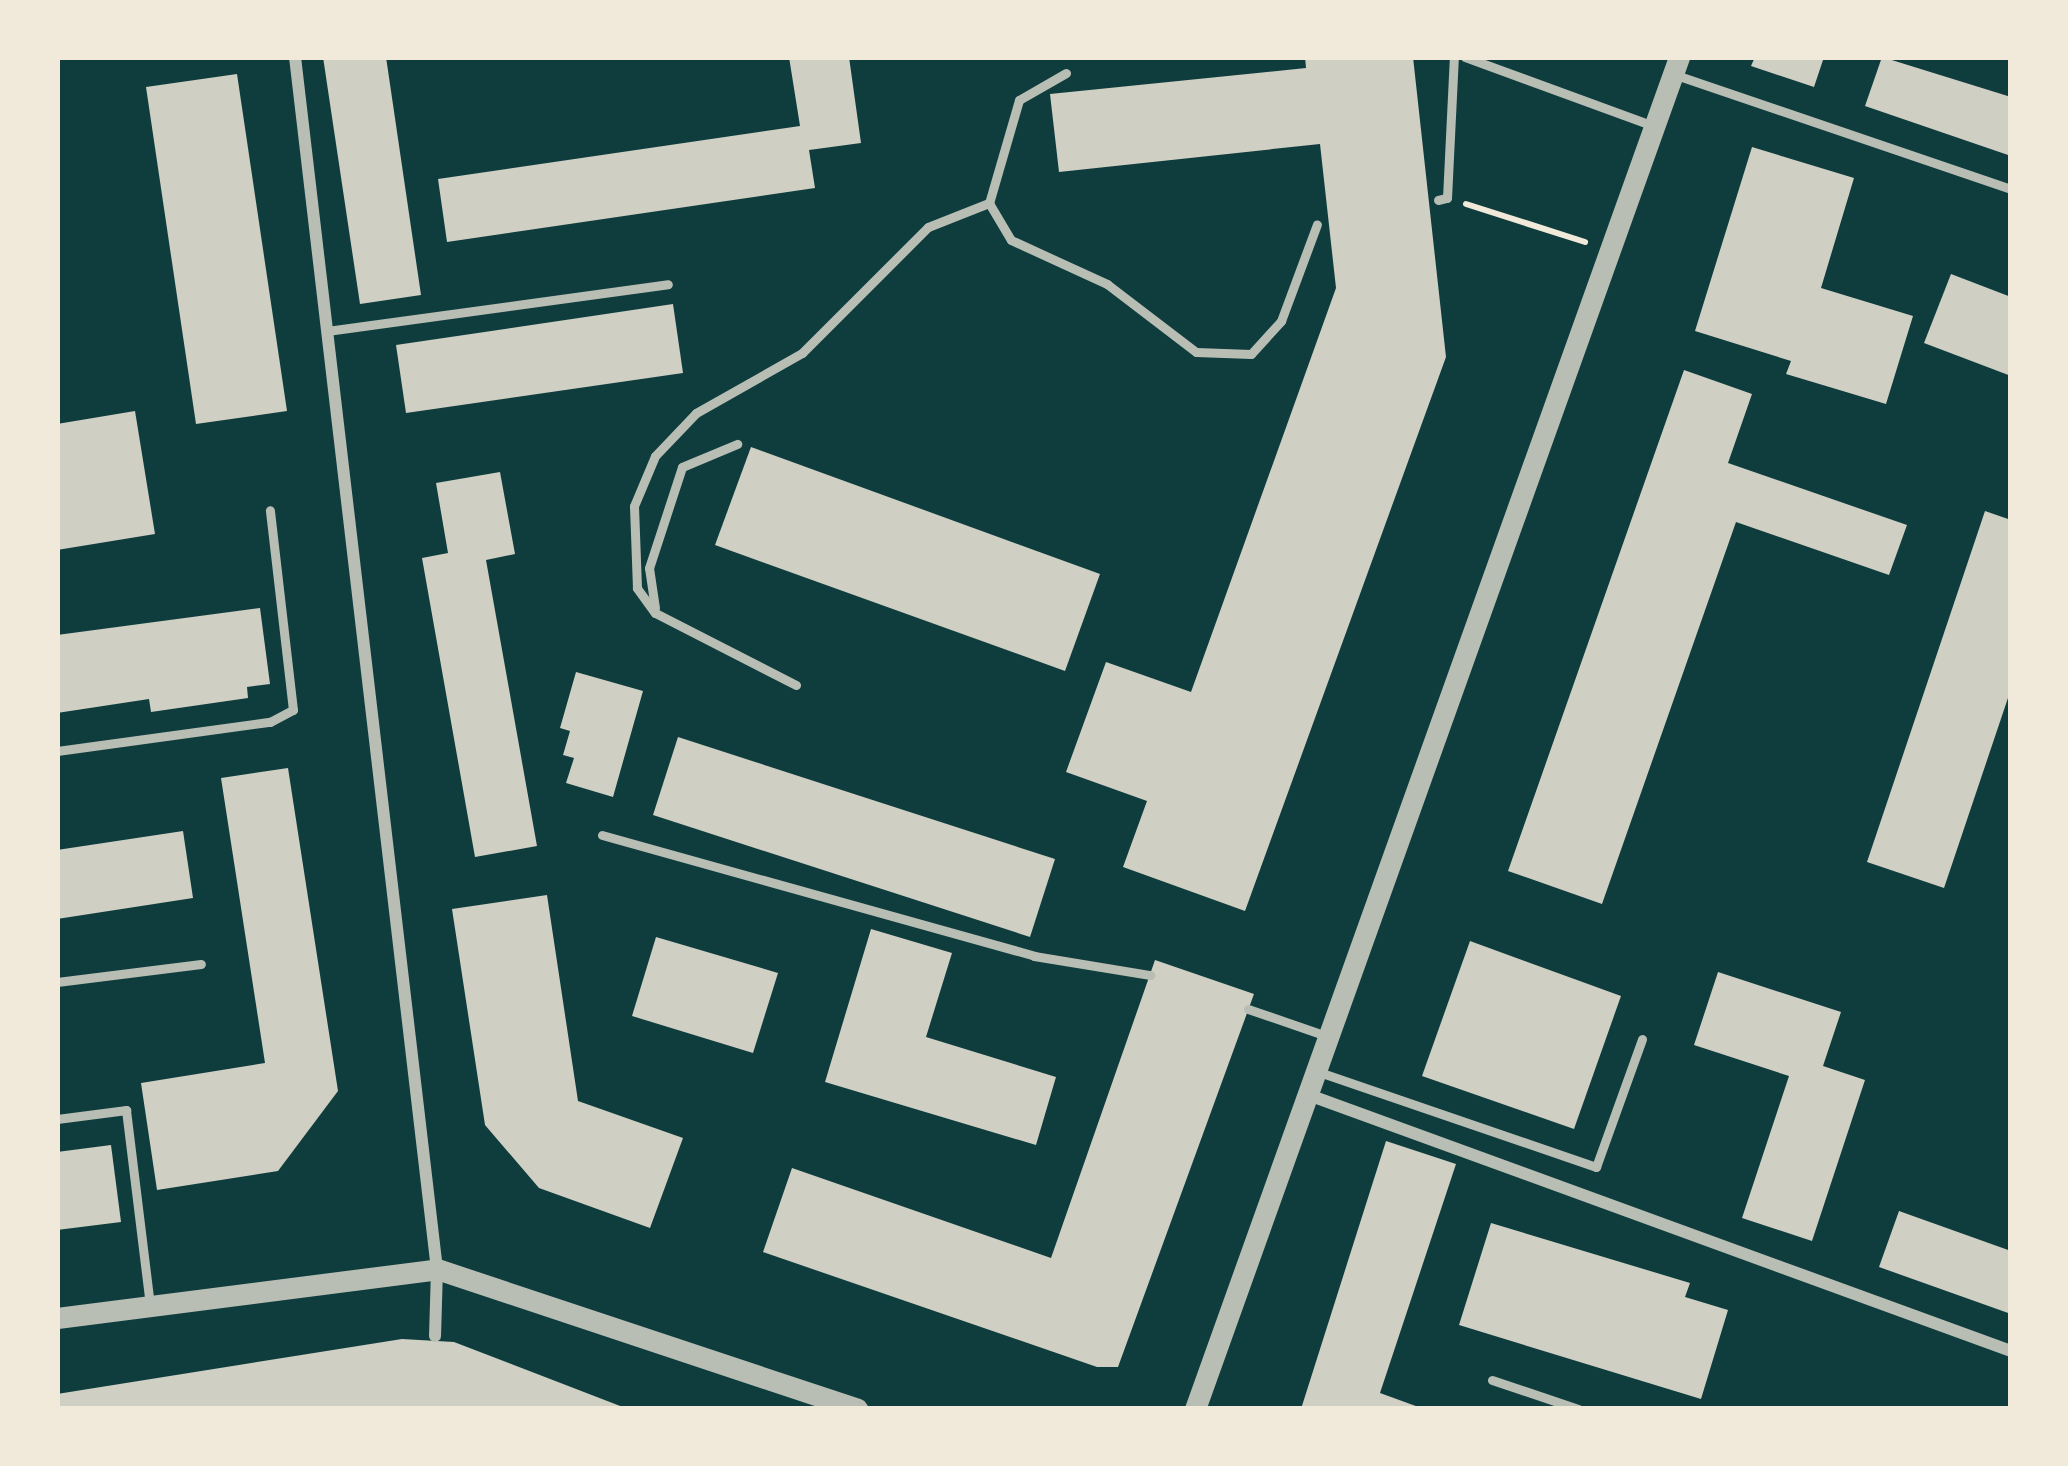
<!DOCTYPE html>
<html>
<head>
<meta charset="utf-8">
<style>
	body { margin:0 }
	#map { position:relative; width:2068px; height:1466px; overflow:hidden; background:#0f3d3e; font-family:Mulish,sans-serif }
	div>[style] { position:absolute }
	.building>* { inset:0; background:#cfcfc3 }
	.path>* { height:6px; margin:-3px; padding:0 3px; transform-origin:3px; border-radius:3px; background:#f1e9da }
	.service>* { height:9px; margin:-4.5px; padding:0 4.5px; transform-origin:4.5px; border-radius:4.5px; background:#b8beb3 }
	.minor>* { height:12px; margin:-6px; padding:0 6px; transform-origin:6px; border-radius:6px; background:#b8beb3 }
	.tertiary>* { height:21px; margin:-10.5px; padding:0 10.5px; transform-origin:10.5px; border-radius:10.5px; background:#b8beb3 }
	span { translate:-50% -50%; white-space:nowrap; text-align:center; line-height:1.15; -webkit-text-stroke:12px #f1e9da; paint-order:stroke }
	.frame { position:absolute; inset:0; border:60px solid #f1e9da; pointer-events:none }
</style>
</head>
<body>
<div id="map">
	<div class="building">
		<div style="clip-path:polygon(323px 57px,386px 57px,421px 295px,360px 304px)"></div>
		<div style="clip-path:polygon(789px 57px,849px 57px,861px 143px,809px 150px,815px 188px,447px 242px,438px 179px,800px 126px)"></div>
		<div style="clip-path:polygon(1305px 57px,1413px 57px,1446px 357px,1245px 911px,1123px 867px,1147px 801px,1066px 772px,1106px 662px,1191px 692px,1336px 288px,1320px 144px,1059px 172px,1050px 94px,1306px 68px)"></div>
		<div style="clip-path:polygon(1755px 57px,1824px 57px,1814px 87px,1751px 66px)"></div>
		<div style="clip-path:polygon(1882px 57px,2011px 97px,2011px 156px,1865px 106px)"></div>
		<div style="clip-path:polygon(237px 74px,287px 411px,196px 424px,146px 87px)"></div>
		<div style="clip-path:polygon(1752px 147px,1854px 178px,1821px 288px,1913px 316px,1886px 404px,1786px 374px,1791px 361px,1695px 331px)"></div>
		<div style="clip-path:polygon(1951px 274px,2011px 297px,2011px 376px,1924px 343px)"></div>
		<div style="clip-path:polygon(673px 304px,683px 373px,406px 413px,396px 345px)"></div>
		<div style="clip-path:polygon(1684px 370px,1752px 394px,1728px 463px,1907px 525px,1889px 575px,1736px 522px,1602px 904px,1508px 871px)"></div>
		<div style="clip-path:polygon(135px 411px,155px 534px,57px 550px,57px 424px)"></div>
		<div style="clip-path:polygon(751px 447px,1100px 574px,1065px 671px,715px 545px)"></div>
		<div style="clip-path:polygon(500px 472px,515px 554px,486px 560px,537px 846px,475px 857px,422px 558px,448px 553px,436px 483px)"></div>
		<div style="clip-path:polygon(1985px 511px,2011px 520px,2011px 689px,1944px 888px,1867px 862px)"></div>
		<div style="clip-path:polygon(260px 608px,270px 684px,247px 687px,248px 698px,151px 712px,149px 699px,57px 713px,57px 635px)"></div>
		<div style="clip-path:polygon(576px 672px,643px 691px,613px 797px,566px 783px,574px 758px,563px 755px,570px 731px,560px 728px)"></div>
		<div style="clip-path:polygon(678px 737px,1055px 859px,1030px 937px,653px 815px)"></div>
		<div style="clip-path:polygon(288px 768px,338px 1091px,278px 1171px,157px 1190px,141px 1083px,265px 1063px,221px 778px)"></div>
		<div style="clip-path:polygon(183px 831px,193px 898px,57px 919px,57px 850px)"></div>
		<div style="clip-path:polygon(547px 895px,578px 1101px,683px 1138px,650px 1228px,539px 1188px,485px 1125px,452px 909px)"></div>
		<div style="clip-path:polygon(871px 929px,952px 953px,926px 1037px,1056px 1077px,1036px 1145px,825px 1082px)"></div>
		<div style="clip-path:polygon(656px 937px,778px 973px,753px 1053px,632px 1016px)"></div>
		<div style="clip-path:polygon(1470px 941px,1621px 996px,1574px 1129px,1422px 1076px)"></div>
		<div style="clip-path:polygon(1155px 960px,1254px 994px,1118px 1367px,1097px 1367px,763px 1252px,792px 1168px,1051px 1258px)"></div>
		<div style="clip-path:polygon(1718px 972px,1841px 1012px,1823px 1066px,1865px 1080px,1812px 1241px,1742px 1218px,1789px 1076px,1694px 1045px)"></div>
		<div style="clip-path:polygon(1386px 1141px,1456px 1164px,1380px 1393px,1424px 1409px,1301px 1409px)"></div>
		<div style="clip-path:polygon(111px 1145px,121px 1222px,57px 1230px,57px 1152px)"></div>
		<div style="clip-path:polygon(1899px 1211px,2011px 1251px,2011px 1314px,1879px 1267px)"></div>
		<div style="clip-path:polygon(1491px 1223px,1690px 1283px,1685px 1297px,1728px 1310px,1701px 1399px,1459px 1325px)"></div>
		<div style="clip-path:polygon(402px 1339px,454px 1342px,628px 1409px,57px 1409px,57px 1394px)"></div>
	</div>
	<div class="path">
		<div style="left:1466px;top:204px;width:125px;rotate:17.7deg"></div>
	</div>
	<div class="service">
		<div style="left:1465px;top:57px;width:198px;rotate:20.1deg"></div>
		<div style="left:1066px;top:73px;width:54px;rotate:150.1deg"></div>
		<div style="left:1019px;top:100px;width:107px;rotate:106.2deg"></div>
		<div style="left:989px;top:203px;width:43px;rotate:59.3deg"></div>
		<div style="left:1011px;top:240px;width:106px;rotate:24.6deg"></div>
		<div style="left:1107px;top:284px;width:112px;rotate:37.4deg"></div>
		<div style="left:1196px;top:352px;width:55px;rotate:2.1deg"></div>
		<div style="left:1251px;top:354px;width:45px;rotate:-47.7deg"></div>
		<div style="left:1281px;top:321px;width:103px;rotate:-69.6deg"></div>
		<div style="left:1673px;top:74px;width:357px;rotate:18.8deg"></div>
		<div style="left:1438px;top:200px;width:9px;rotate:-13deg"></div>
		<div style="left:1447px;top:198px;width:141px;rotate:-87.2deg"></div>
		<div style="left:327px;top:331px;width:344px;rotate:-7.8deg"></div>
		<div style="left:655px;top:608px;width:40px;rotate:-98.5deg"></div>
		<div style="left:649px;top:568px;width:106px;rotate:-71.9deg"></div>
		<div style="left:682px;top:467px;width:60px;rotate:-22.7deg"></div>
		<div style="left:796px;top:685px;width:158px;rotate:-152.9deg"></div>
		<div style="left:655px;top:613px;width:31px;rotate:-126deg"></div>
		<div style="left:637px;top:588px;width:82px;rotate:-92.1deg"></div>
		<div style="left:634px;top:506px;width:54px;rotate:-67.2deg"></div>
		<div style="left:655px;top:456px;width:59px;rotate:-46.4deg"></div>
		<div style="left:696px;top:413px;width:122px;rotate:-29.5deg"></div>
		<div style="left:802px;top:353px;width:178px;rotate:-45deg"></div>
		<div style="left:928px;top:227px;width:66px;rotate:-21.5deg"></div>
		<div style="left:57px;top:751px;width:215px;rotate:-7.8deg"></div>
		<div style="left:270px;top:722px;width:26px;rotate:-28deg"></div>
		<div style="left:293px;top:710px;width:201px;rotate:-96.6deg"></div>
		<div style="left:602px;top:835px;width:449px;rotate:15.6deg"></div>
		<div style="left:1034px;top:956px;width:118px;rotate:9.3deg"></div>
		<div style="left:57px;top:982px;width:145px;rotate:-7.1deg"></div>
		<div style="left:1248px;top:1009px;width:80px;rotate:18.9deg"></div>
		<div style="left:1319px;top:1072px;width:293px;rotate:18.9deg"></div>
		<div style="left:1596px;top:1167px;width:136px;rotate:-70.2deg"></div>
		<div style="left:57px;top:1119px;width:70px;rotate:-7.4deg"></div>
		<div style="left:126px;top:1110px;width:197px;rotate:83deg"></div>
		<div style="left:1492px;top:1380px;width:91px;rotate:18.6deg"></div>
	</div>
	<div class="minor">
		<div style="left:295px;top:57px;width:1220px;rotate:83.32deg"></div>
		<div style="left:437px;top:1269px;width:67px;rotate:91.7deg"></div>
		<div style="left:1306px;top:1094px;width:750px;rotate:20.03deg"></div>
	</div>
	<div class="tertiary">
		<div style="left:57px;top:1318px;width:383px;rotate:-7.3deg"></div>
		<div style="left:437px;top:1269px;width:443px;rotate:18.4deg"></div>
		<div style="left:1195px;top:1409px;width:1436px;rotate:-70.3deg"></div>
	</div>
	<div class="frame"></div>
</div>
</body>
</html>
